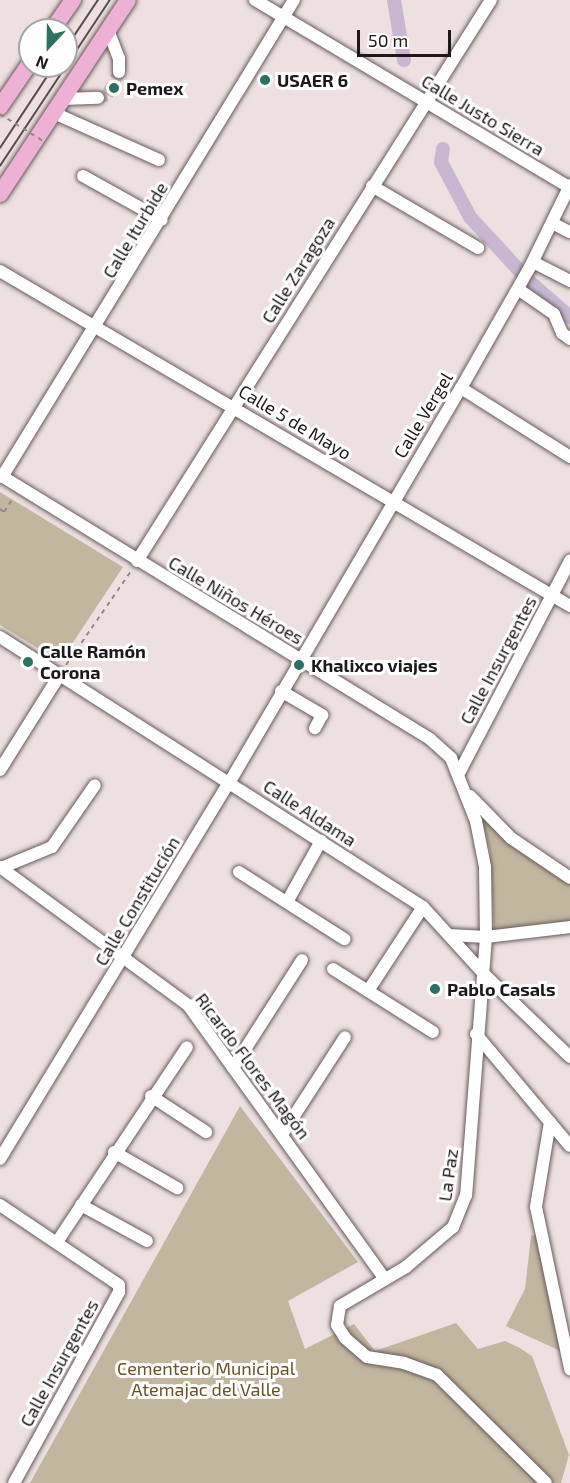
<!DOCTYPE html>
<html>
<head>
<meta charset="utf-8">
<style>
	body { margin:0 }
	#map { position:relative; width:570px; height:1483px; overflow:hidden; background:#eee0e0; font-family:"Exo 2",sans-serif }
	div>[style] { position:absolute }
	.green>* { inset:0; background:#c3b69f }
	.canal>* { height:14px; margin:-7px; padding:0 7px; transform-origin:7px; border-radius:7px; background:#c8b7d2 }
	.minor-tunnel>* { height:12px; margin-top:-6px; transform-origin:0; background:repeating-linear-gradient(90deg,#c4b8b8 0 12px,transparent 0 18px) }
	.path>* { height:2px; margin-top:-1px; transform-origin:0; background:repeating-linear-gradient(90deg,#918787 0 4.5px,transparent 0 9px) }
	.roads { filter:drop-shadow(0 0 2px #665a5a) drop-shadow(0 0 2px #665a5a) }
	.minor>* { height:12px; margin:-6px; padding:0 6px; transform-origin:6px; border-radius:6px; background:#fff }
	.major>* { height:16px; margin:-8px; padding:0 8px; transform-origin:8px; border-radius:8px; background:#efb0d6 }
	.tram>* { height:1.5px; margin:-0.75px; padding:0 0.75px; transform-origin:0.75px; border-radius:0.75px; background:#574f4f }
	.path-bridge>* { height:2px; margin-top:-1px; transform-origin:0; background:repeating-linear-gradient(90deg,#918787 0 4.5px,transparent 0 9px) }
	.dots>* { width:16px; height:16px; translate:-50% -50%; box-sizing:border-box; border:3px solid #fff; border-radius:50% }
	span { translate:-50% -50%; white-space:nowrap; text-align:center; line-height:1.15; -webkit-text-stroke:6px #fff; paint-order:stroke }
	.poi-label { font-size:18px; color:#1e1919; font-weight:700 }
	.left { translate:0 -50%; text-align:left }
	.street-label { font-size:18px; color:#1e1919 }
	.park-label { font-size:18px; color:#6b5222 }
	.north { position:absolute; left:18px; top:18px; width:60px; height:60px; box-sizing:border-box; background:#fff; border:2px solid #a5a3a3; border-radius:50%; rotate:202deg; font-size:16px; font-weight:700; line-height:24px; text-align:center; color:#1e1919 }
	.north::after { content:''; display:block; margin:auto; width:21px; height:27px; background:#2c7062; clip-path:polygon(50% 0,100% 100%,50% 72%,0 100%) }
	.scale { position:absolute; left:357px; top:30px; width:94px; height:27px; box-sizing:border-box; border:3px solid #1e1919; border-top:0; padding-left:8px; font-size:18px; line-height:21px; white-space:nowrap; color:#1e1919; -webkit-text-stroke:4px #fff; paint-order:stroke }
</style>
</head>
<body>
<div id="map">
	<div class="green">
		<div style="clip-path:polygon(0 492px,123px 567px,60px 662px,0 625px)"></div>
		<div style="clip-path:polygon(480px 811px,570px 880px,570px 924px,494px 930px,490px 851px)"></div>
		<div style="clip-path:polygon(240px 1106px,358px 1262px,288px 1301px,305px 1349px,354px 1324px,375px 1351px,456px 1323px,478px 1349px,505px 1341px,518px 1347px,532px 1356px,569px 1455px,561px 1483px,30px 1483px)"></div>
		<div style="clip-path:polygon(539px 1234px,565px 1353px,506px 1326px,525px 1289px,531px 1236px)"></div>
	</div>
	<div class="canal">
		<div style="left:394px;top:0;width:61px;rotate:80.5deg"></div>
		<div style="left:443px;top:149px;width:13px;rotate:99deg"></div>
		<div style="left:441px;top:162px;width:62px;rotate:62.2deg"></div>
		<div style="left:470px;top:217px;width:88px;rotate:47.3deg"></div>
		<div style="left:530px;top:282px;width:53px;rotate:41.2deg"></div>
	</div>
	<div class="minor-tunnel">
		<div style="left:98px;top:98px;width:9px;rotate:-18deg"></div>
		<div style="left:107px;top:95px;width:26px;rotate:-62deg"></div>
	</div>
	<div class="path">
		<div style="left:0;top:509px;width:5px;rotate:37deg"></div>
		<div style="left:4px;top:512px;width:17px;rotate:-57deg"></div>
		<div style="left:66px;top:665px;width:114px;rotate:-55.3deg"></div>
	</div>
	<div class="roads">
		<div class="minor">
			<div style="left:255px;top:0;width:365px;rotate:30.8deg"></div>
			<div style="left:108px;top:30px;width:30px;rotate:69deg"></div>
			<div style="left:119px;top:58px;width:14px;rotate:90deg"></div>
			<div style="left:63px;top:99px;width:35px;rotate:-2deg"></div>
			<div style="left:54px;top:113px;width:115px;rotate:24.1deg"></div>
			<div style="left:83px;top:176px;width:90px;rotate:29.1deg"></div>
			<div style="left:372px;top:186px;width:123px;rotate:30.3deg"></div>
			<div style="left:552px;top:223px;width:20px;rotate:27deg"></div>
			<div style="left:533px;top:262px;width:42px;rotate:27.2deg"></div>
			<div style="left:0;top:271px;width:661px;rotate:30.44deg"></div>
			<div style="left:518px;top:289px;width:44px;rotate:34.8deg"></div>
			<div style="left:554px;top:314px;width:21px;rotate:67deg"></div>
			<div style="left:562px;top:333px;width:10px;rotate:37deg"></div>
			<div style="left:461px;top:388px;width:129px;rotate:32.3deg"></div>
			<div style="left:0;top:475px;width:505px;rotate:31.55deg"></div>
			<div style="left:430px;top:739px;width:28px;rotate:42deg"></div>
			<div style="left:451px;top:758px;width:68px;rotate:68.4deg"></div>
			<div style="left:476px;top:821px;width:47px;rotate:78.9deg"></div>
			<div style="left:485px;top:867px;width:70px;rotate:89.2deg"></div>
			<div style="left:486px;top:937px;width:259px;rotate:94.4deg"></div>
			<div style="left:466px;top:1195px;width:35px;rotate:112deg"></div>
			<div style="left:453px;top:1227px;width:62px;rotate:139.6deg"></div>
			<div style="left:406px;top:1267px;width:77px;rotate:149.4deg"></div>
			<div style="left:340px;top:1306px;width:19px;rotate:99deg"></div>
			<div style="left:337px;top:1325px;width:15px;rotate:58deg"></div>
			<div style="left:345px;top:1338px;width:29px;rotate:41deg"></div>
			<div style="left:367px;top:1357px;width:37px;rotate:9deg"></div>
			<div style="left:404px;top:1363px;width:35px;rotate:20deg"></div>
			<div style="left:437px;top:1375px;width:153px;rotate:44.7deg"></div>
			<div style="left:2px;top:477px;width:559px;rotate:-58.53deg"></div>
			<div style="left:137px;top:561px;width:663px;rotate:-57.75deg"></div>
			<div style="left:0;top:637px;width:502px;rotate:32.55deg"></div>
			<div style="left:423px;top:907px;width:89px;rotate:47.7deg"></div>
			<div style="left:483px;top:973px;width:121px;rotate:44deg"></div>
			<div style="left:281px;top:691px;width:48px;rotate:30.3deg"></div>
			<div style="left:322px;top:715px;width:15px;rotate:118deg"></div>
			<div style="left:0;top:770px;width:111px;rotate:-57.9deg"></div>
			<div style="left:458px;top:775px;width:242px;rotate:-62.4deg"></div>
			<div style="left:470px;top:796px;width:59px;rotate:45.7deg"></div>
			<div style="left:511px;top:838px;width:71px;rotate:34.1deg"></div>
			<div style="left:0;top:867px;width:233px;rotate:36.3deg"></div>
			<div style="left:188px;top:1005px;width:337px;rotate:54.3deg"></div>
			<div style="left:1px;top:868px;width:55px;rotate:-22.4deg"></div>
			<div style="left:52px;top:847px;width:75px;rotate:-55.3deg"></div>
			<div style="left:239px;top:872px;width:125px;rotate:32.5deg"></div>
			<div style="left:287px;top:902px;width:70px;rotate:-60.9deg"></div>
			<div style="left:449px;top:935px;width:37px;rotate:3deg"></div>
			<div style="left:486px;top:937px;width:85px;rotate:-6.8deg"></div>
			<div style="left:333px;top:969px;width:118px;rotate:32.2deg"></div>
			<div style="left:368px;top:991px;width:100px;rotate:-56.8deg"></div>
			<div style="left:476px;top:1034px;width:146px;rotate:50deg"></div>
			<div style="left:233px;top:1068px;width:128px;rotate:-57.4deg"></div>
			<div style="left:151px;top:1096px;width:66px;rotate:33.2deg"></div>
			<div style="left:550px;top:1122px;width:86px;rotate:99.4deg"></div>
			<div style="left:536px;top:1207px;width:166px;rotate:78.1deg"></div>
			<div style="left:283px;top:1133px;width:114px;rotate:-57.1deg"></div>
			<div style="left:114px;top:1152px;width:73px;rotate:29.7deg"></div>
			<div style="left:0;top:1159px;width:440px;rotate:-58.7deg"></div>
			<div style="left:229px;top:783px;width:458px;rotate:-59.6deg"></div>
			<div style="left:461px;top:388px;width:139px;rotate:-60.3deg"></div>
			<div style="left:530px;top:267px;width:91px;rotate:-64deg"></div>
			<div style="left:0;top:1205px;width:143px;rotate:33.9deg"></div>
			<div style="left:119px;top:1285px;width:7px;rotate:90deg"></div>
			<div style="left:119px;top:1292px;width:218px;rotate:118.8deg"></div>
			<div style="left:81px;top:1205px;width:75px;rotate:28.6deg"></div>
			<div style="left:57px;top:1242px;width:234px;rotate:-56.3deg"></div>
		</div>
		<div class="major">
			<div style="left:52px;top:30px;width:37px;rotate:-55deg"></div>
			<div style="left:0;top:107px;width:53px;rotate:-55.7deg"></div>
			<div style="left:0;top:194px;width:232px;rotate:-56.6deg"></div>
		</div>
	</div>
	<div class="tram">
		<div style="left:66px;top:48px;width:58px;rotate:-56.3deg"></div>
		<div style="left:0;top:148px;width:98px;rotate:-56.6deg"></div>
		<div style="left:0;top:166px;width:199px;rotate:-56.5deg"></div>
	</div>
	<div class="path-bridge">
		<div style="left:0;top:114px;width:54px;rotate:32.2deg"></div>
	</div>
	<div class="dots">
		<div style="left:265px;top:80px;background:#2c7062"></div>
		<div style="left:114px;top:88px;background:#2c7062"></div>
		<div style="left:28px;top:662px;background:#2c7062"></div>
		<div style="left:299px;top:665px;background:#2c7062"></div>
		<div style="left:435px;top:989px;background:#2c7062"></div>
	</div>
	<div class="poi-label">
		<span class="left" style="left:277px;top:80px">USAER 6</span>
		<span class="left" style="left:126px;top:88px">Pemex</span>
		<span class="left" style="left:40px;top:662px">Calle Ramón<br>Corona</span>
		<span class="left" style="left:311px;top:665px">Khalixco viajes</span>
		<span class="left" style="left:447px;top:989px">Pablo Casals</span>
	</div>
	<div class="street-label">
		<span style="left:483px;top:115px;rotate:31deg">Calle Justo Sierra</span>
		<span style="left:135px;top:230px;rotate:-59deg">Calle Iturbide</span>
		<span style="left:298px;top:270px;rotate:-58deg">Calle Zaragoza</span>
		<span style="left:423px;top:415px;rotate:-59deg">Calle Vergel</span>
		<span style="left:295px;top:422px;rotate:31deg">Calle 5 de Mayo</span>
		<span style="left:236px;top:600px;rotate:31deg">Calle Niños Héroes</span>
		<span style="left:498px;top:660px;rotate:-62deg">Calle Insurgentes</span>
		<span style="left:310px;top:813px;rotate:33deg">Calle Aldama</span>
		<span style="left:137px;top:901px;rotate:-59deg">Calle Constitución</span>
		<span style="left:253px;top:1066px;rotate:53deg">Ricardo Flores Magón</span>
		<span style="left:448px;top:1175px;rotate:-82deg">La Paz</span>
		<span style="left:59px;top:1363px;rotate:-61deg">Calle Insurgentes</span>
	</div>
	<div class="park-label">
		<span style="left:206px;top:1379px">Cementerio Municipal<br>Atemajac del Valle</span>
	</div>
	<div class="north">N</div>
	<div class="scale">50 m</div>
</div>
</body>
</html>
